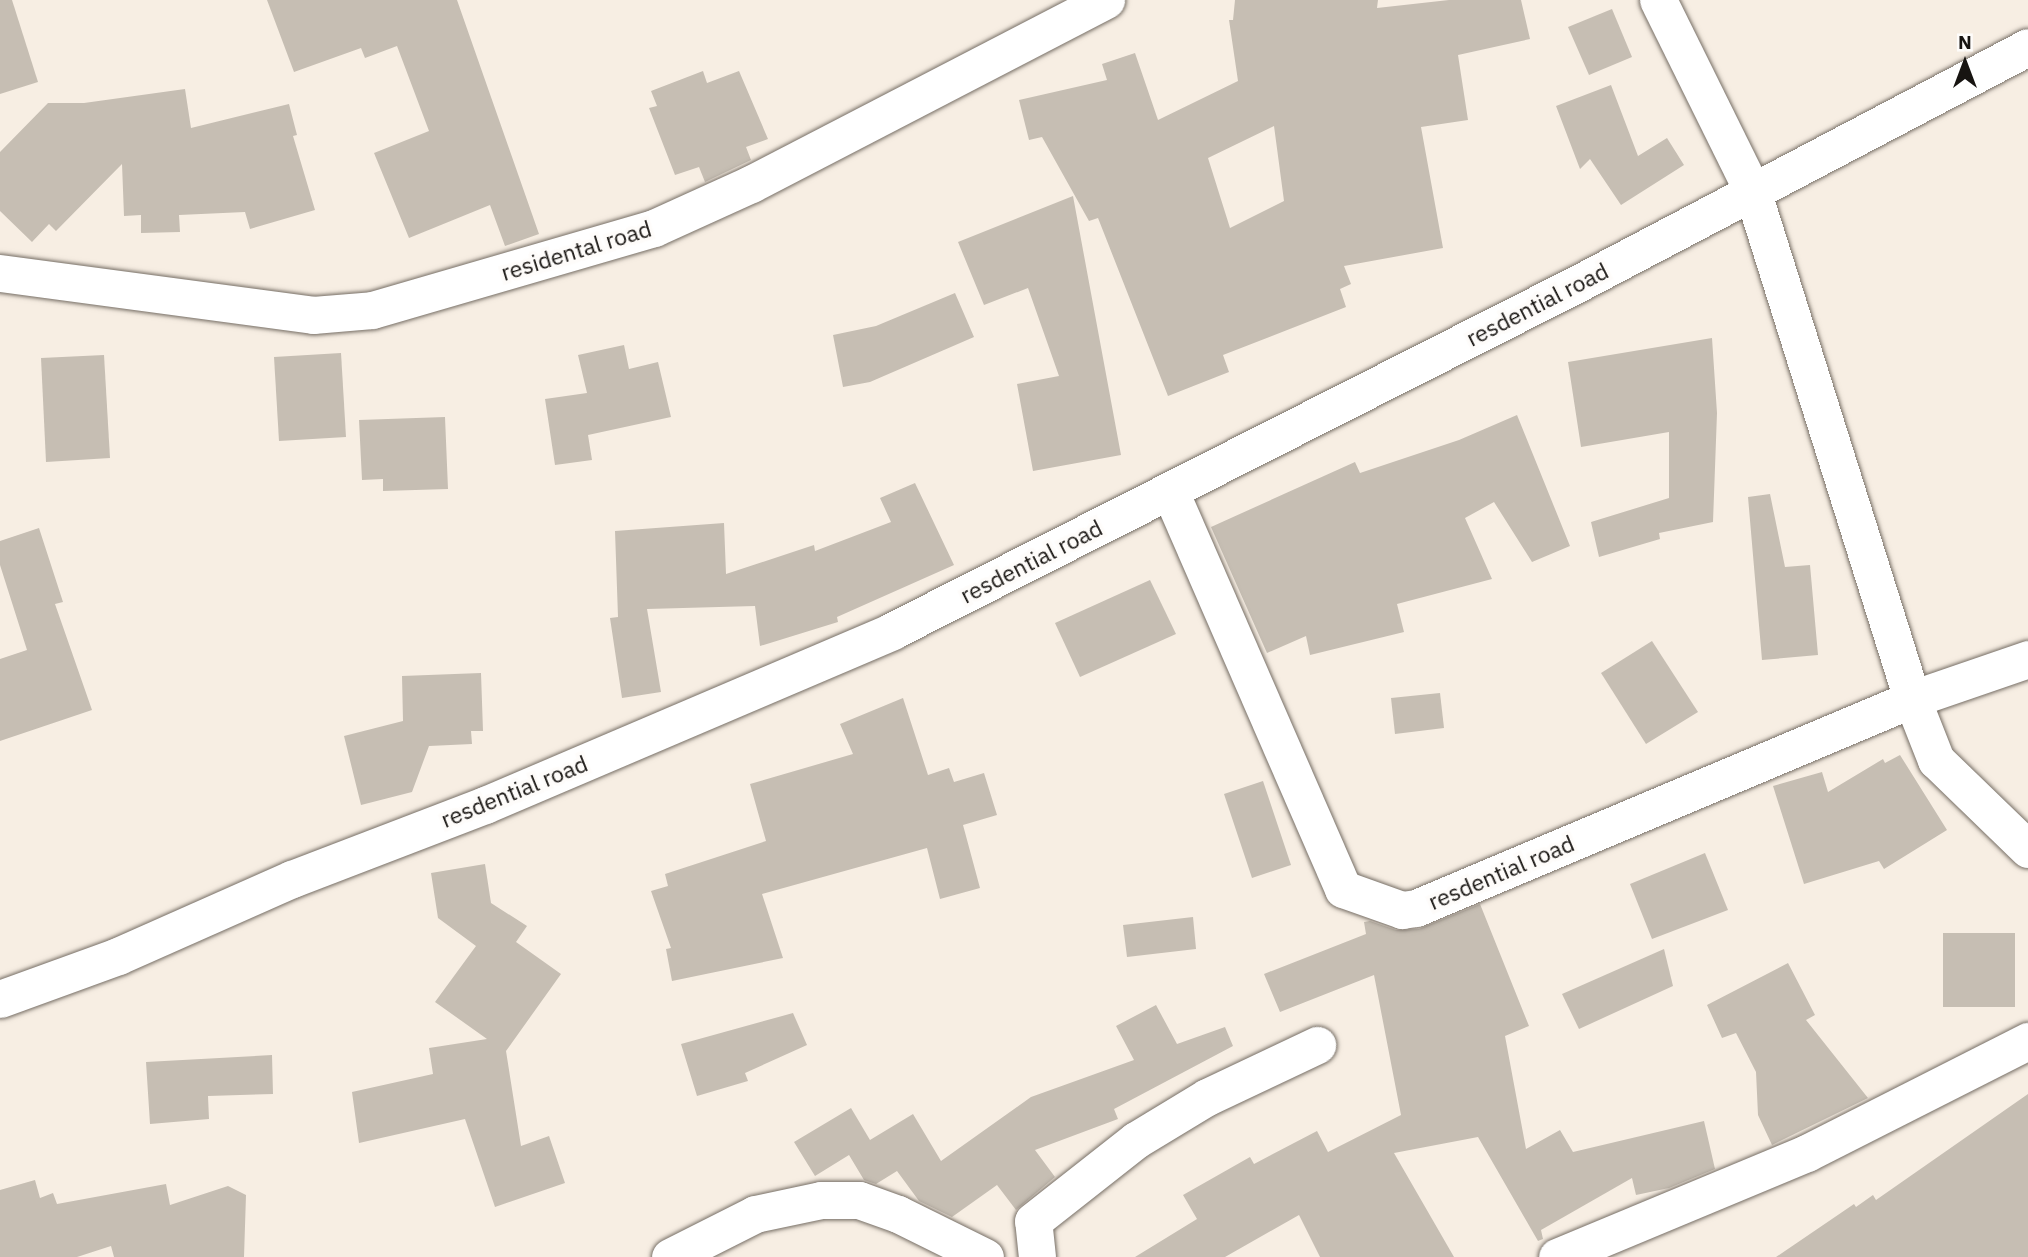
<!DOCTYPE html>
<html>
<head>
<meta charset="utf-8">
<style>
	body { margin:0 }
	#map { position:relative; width:2028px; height:1257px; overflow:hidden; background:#f7eee3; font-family:"IBM Plex Sans",sans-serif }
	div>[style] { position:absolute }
	.building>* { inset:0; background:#c6beb3 }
	.roads { filter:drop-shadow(0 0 2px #766e65) drop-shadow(0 0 2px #766e65) }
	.minor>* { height:37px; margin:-18.5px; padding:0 18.5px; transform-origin:18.5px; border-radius:18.5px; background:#fff }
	span { translate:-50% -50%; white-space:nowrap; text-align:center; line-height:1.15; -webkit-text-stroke:7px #fefcfa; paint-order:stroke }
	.street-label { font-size:23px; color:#171411 }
	.north { position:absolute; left:1930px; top:28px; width:70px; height:70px; -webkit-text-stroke:5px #fefcfa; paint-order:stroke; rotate:0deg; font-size:19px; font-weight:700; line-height:28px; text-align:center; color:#171411 }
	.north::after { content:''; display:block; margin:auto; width:24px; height:32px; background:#171411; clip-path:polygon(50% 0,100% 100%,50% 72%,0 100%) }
</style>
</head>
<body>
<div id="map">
	<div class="building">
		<div style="clip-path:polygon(0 0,12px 0,38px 82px,0 94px)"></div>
		<div style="clip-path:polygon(267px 0,457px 0,539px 234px,505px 246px,490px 205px,409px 238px,374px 153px,429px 131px,397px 46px,365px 58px,361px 48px,294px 72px)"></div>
		<div style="clip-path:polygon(evenodd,1235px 0,1378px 0,1377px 8px,1449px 0,1521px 0,1530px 39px,1458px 55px,1468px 120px,1421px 127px,1443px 248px,1344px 266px,1351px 284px,1340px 289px,1346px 307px,1223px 355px,1229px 372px,1168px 396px,1098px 218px,1089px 221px,1042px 137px,1029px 140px,1019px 100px,1107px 80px,1102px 64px,1135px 53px,1158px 120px,1238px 81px,1229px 20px,1233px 20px,1235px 0,1274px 126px,1284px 201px,1230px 228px,1208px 158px,1274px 126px)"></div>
		<div style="clip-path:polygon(1612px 9px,1632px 57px,1589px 75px,1568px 27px)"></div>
		<div style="clip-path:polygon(703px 71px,707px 83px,739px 71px,768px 139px,746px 147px,751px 160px,705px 182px,699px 167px,675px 175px,649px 108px,657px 106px,651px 91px)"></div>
		<div style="clip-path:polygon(1611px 85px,1638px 156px,1667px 138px,1684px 165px,1621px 205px,1590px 159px,1580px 169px,1556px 106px)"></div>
		<div style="clip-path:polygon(185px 89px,191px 128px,289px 104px,297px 135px,293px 136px,315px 210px,250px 229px,245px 212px,179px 215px,180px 232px,141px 233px,141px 215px,124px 216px,122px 164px,56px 231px,49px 224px,32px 242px,0 211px,0 152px,48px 103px,84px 103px)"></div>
		<div style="clip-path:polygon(1073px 196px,1121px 455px,1033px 471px,1017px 384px,1059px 376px,1028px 288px,984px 305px,958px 242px)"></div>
		<div style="clip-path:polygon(955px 293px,974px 337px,870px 382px,843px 387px,833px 335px,876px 326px)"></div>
		<div style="clip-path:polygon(1712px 338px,1717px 413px,1713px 522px,1659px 533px,1660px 539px,1599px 557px,1591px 522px,1669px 498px,1669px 432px,1581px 447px,1568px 362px)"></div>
		<div style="clip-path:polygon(624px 345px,629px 369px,658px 362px,671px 417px,588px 435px,592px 460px,555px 465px,545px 399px,587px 393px,578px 355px)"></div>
		<div style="clip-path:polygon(341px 353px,346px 437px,279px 441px,274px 357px)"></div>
		<div style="clip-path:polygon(104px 355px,110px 458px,46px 462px,41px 358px)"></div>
		<div style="clip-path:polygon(1517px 415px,1570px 546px,1532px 562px,1494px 502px,1465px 518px,1492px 579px,1397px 604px,1404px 632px,1310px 655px,1306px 636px,1267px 653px,1211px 527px,1355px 462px,1360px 473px,1459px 440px)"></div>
		<div style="clip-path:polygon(445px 417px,448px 489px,383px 491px,383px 479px,362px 480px,359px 420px)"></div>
		<div style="clip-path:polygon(915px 483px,954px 565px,837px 617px,838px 622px,760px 646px,755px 606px,647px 609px,661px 692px,622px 698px,610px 618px,618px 617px,615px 531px,724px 523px,726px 574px,814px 545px,815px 551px,891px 522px,880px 498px)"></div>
		<div style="clip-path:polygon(1770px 494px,1785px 567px,1810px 565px,1818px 655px,1762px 660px,1748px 497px)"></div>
		<div style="clip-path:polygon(39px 528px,63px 602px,55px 604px,92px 710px,0 741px,0 659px,27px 650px,0 565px,0 541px)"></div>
		<div style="clip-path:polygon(1150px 580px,1176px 634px,1080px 677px,1055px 623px)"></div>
		<div style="clip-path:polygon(1652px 641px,1698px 712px,1646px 744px,1601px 673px)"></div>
		<div style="clip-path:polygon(481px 673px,483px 731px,471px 731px,472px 744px,429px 746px,412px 792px,361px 805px,344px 736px,403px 721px,402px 676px)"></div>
		<div style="clip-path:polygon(1440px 693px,1444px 728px,1395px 734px,1391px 698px)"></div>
		<div style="clip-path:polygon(903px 698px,928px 775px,949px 768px,954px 782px,984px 773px,997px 815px,963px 825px,980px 888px,940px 899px,927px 848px,762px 894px,783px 958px,672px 981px,666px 949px,671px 948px,651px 891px,668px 886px,665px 874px,766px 841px,750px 784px,853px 754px,840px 724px)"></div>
		<div style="clip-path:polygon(1900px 755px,1947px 830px,1884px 869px,1879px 861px,1804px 884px,1773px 786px,1822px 772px,1828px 792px,1883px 759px,1885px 763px)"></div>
		<div style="clip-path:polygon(1263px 781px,1291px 865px,1252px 878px,1224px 794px)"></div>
		<div style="clip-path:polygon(1705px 853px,1728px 910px,1652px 939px,1630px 884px)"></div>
		<div style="clip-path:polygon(485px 864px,491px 903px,527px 926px,516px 942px,561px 974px,506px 1051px,521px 1146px,549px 1136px,565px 1183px,495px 1207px,465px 1119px,359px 1143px,352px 1092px,433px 1074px,429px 1048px,487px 1039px,435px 1002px,476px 946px,438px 918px,431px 873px)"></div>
		<div style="clip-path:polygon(1480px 904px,1529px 1026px,1505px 1036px,1526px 1149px,1560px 1130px,1573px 1152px,1704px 1121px,1715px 1169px,1669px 1188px,1636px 1195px,1632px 1178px,1541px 1230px,1543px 1239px,1538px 1241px,1478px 1137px,1394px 1153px,1454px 1257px,1320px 1257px,1299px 1215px,1225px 1257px,1135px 1257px,1197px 1219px,1183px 1195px,1250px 1157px,1254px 1164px,1317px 1131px,1328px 1152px,1401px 1115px,1374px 975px,1280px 1012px,1264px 974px,1366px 934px,1364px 922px,1370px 921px,1396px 930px,1419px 929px)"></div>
		<div style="clip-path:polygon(1193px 917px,1196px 949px,1127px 957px,1123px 925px)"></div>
		<div style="clip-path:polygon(1943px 933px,2015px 933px,2015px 1007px,1943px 1007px)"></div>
		<div style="clip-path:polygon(1664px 949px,1673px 986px,1579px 1029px,1562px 994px)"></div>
		<div style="clip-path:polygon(1788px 963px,1815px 1015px,1806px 1020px,1868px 1098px,1772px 1145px,1758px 1115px,1756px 1072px,1736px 1033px,1722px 1038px,1707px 1005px)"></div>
		<div style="clip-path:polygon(1156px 1005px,1177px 1044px,1225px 1027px,1233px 1046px,1114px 1109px,1118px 1119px,1035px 1150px,1055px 1177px,1016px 1210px,997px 1185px,952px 1217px,919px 1201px,897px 1171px,876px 1184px,864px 1180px,849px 1155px,815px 1176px,794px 1142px,851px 1108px,870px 1140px,913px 1114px,941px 1161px,1031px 1097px,1134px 1060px,1116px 1026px)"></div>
		<div style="clip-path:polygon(793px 1013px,807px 1045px,745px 1073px,748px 1081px,697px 1096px,681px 1044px)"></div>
		<div style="clip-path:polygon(272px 1055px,273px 1094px,208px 1096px,209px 1119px,150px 1124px,146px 1062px)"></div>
		<div style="clip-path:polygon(2028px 1094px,2028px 1257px,1776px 1257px,1854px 1204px,1856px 1207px,1873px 1195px,1876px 1200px)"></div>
		<div style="clip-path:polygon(35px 1180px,40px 1198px,53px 1193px,57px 1204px,166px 1184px,170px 1205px,228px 1186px,246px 1195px,244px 1257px,114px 1257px,111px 1246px,77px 1257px,0 1257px,0 1190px)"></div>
	</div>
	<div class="roads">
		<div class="minor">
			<div style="left:1658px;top:0;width:212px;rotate:63.7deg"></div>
			<div style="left:1752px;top:190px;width:534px;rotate:72.55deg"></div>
			<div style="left:1912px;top:699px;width:66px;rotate:68.5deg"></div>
			<div style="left:1936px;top:760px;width:128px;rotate:44.1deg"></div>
			<div style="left:0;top:273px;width:316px;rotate:7.6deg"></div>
			<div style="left:313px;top:315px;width:59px;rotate:-4.8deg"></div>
			<div style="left:372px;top:310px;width:294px;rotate:-16.2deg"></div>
			<div style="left:654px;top:228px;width:107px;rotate:-24.4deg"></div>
			<div style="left:751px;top:184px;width:400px;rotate:-27.4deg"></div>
			<div style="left:1170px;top:491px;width:434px;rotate:66.5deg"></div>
			<div style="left:1343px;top:889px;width:63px;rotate:19.6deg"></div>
			<div style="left:1402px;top:910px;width:14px;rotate:-8deg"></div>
			<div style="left:1416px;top:908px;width:538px;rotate:-22.85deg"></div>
			<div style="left:1912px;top:699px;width:123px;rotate:-19deg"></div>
			<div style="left:0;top:999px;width:126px;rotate:-20deg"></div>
			<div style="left:118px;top:956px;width:190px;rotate:-23.9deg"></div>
			<div style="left:292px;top:879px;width:207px;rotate:-21deg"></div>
			<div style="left:485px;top:805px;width:443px;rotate:-23.1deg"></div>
			<div style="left:892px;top:631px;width:768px;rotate:-26.87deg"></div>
			<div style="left:1577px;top:284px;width:509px;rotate:-27.72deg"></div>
			<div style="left:670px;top:1257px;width:95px;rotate:-26.8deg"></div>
			<div style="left:755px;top:1214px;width:67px;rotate:-12deg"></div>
			<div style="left:821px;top:1200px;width:38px"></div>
			<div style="left:859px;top:1200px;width:41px;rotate:19.7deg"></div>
			<div style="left:898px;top:1214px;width:97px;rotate:26.3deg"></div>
			<div style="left:1037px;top:1257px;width:36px;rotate:-96deg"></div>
			<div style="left:1033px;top:1221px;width:131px;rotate:-38.2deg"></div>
			<div style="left:1136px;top:1140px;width:83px;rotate:-31.2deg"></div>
			<div style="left:1207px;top:1097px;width:122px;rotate:-25.3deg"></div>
			<div style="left:1557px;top:1257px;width:271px;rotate:-22.6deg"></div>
			<div style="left:1807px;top:1153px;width:248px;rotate:-26.9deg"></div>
		</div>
	</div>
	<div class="street-label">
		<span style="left:576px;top:250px;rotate:-17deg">residental road</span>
		<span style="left:1537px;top:304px;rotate:-27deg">resdential road</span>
		<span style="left:1031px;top:561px;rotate:-27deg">resdential road</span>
		<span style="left:514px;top:791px;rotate:-22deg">resdential road</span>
		<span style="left:1501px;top:872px;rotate:-23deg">resdential road</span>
	</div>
	<div class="north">N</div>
</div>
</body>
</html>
